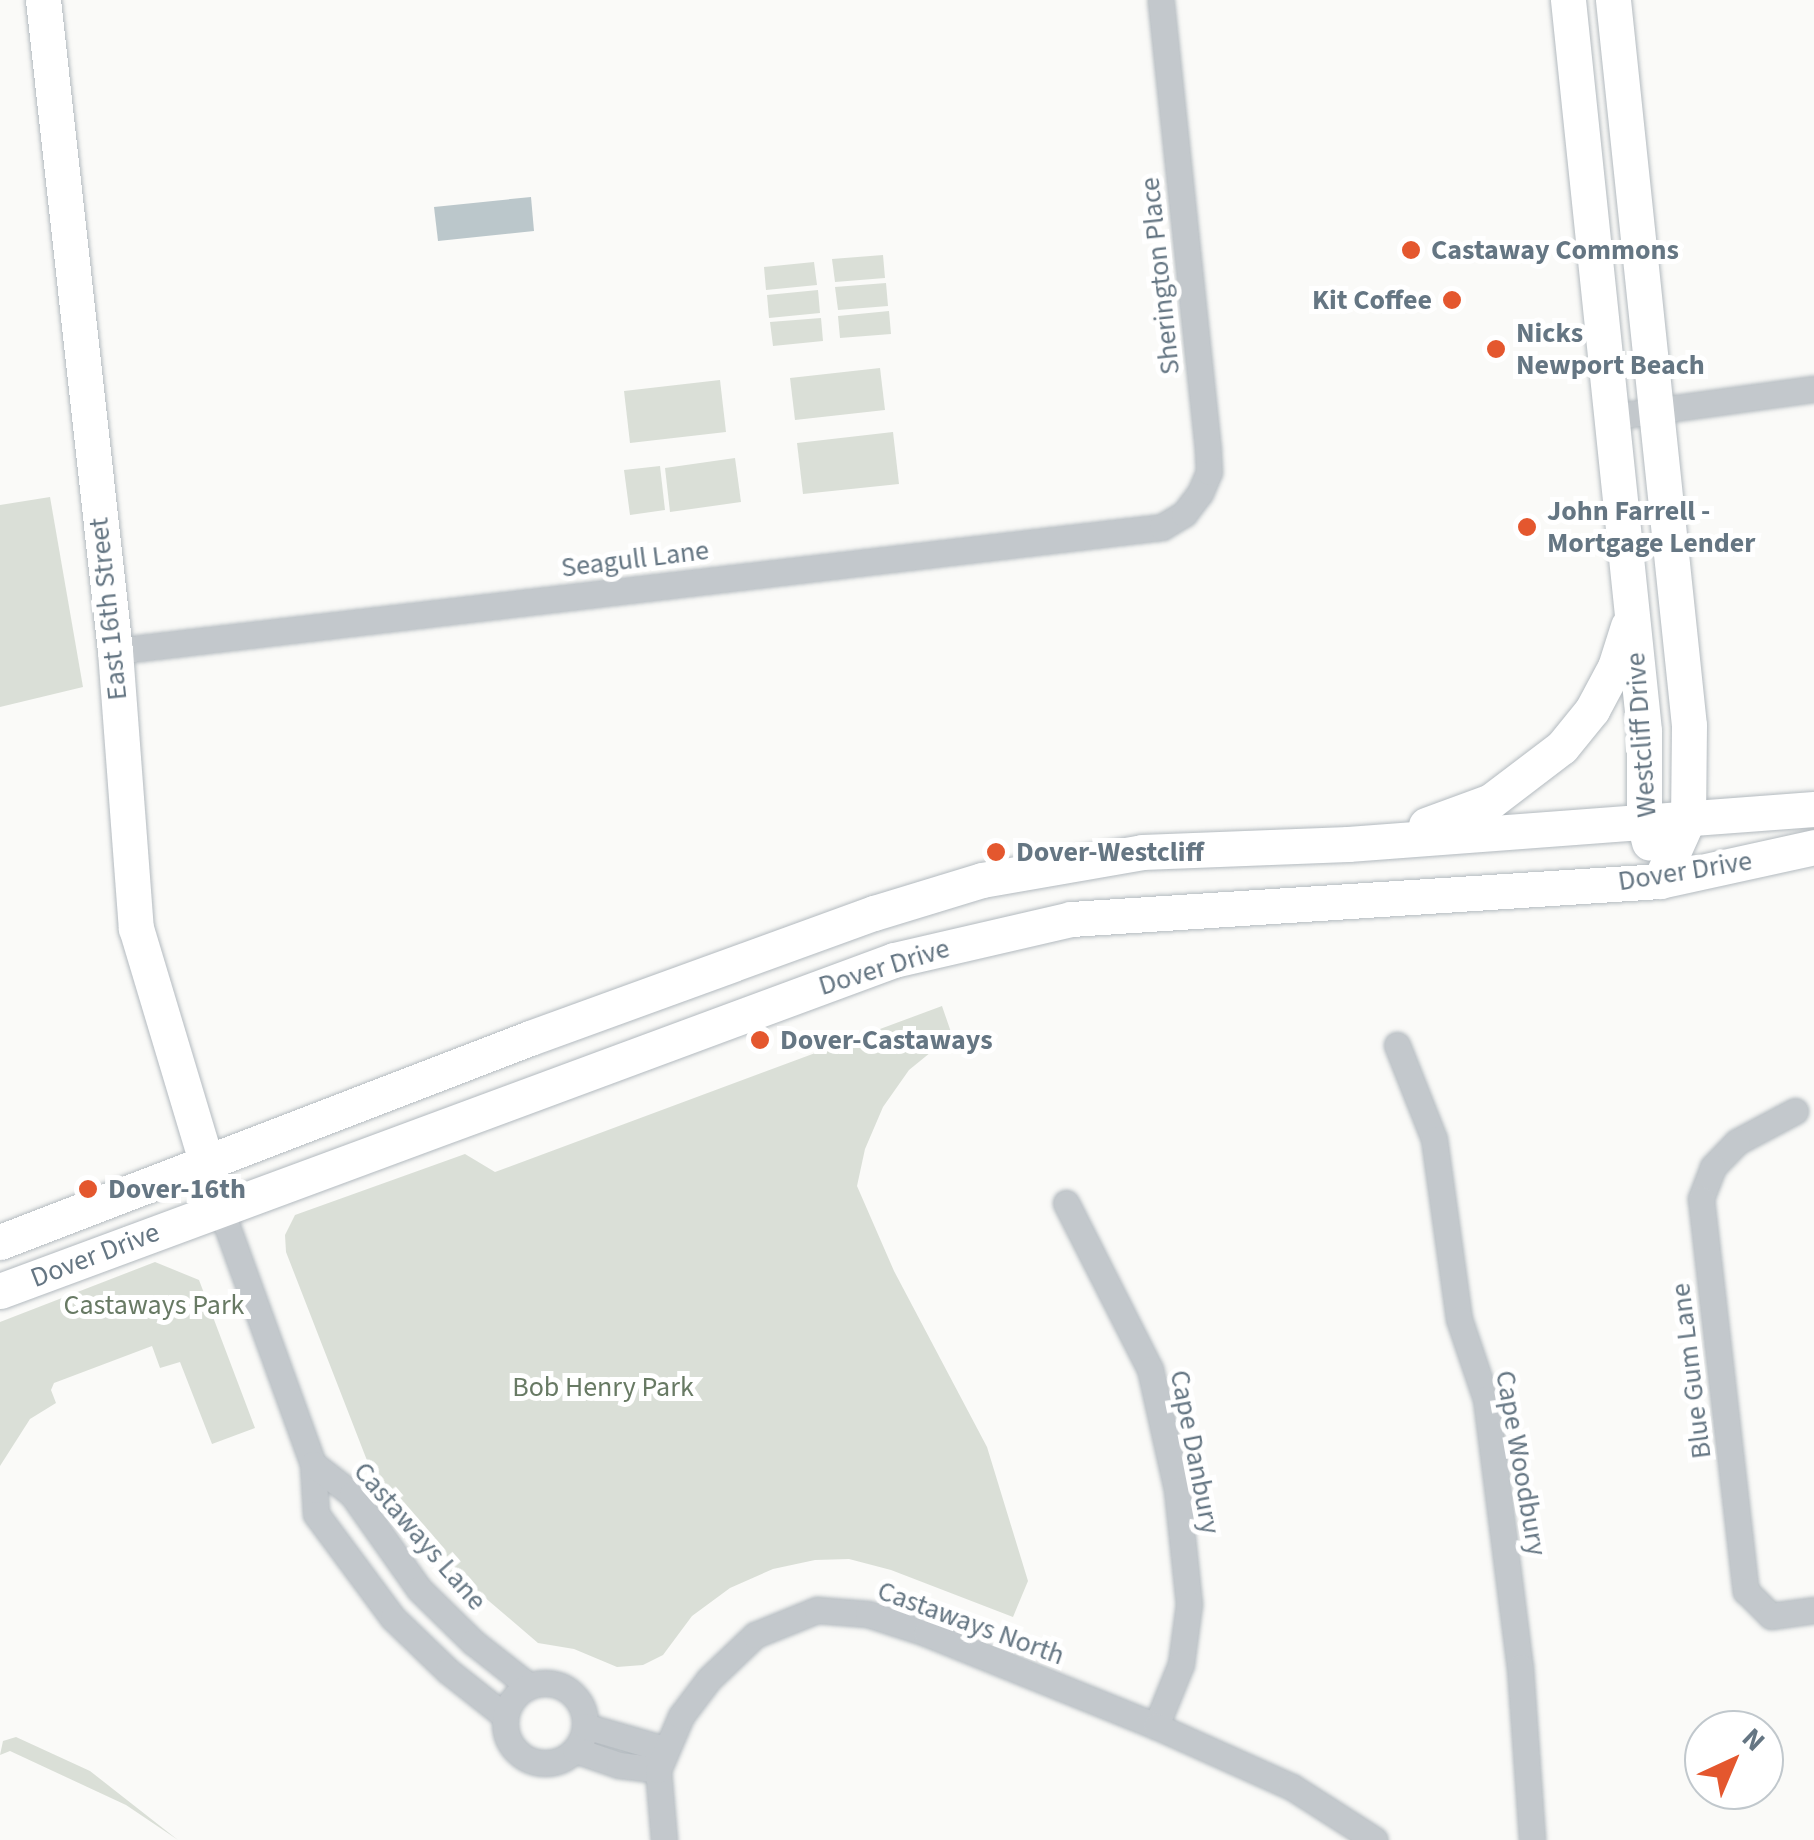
<!DOCTYPE html>
<html>
<head>
<meta charset="utf-8">
<style>
	body { margin:0 }
	#map { position:relative; width:1814px; height:1840px; overflow:hidden; background:#fafaf8; font-family:"Source Sans 3",sans-serif }
	div>[style] { position:absolute }
	.green>* { inset:0; background:#dadfd7 }
	.water>* { inset:0; background:#bbc7cb }
	.roads { filter:drop-shadow(0 0 2px #b3babf) drop-shadow(0 0 2px #b3babf) }
	.street>* { height:25px; margin:-12.5px; padding:0 12.5px; transform-origin:12.5px; border-radius:12.5px; background:#c3c8cc }
	.street>.ring { margin:-12.5px; padding:0; box-sizing:content-box; background:none; border:25px solid #c3c8cc; border-radius:50% }
	.secondary>* { height:35px; margin:-17.5px; padding:0 17.5px; transform-origin:17.5px; border-radius:17.5px; background:#fff }
	.dots>* { width:28px; height:28px; translate:-50% -50%; box-sizing:border-box; border:5px solid #fff; border-radius:50% }
	span { translate:-50% -50%; white-space:nowrap; text-align:center; line-height:1.15; -webkit-text-stroke:10px #fff; paint-order:stroke }
	.poi-label { font-size:28px; color:#657683; font-weight:700 }
	.left { translate:0 -50%; text-align:left }
	.right { translate:-100% -50%; text-align:right }
	.street-label { font-size:28px; color:#657683 }
	.park-label { font-size:28px; color:#687a64 }
	.north { position:absolute; left:1684px; top:1710px; width:100px; height:100px; box-sizing:border-box; background:#fff; border:2px solid #c1c8cd; border-radius:50%; rotate:44deg; font-size:28px; font-weight:700; line-height:40px; text-align:center; color:#657683 }
	.north::after { content:''; display:block; margin:auto; width:35px; height:45px; background:#e4572e; clip-path:polygon(50% 0,100% 100%,50% 72%,0 100%) }
</style>
</head>
<body>
<div id="map">
	<div class="green">
		<div style="clip-path:polygon(883px 255px,885px 278px,835px 282px,832px 259px)"></div>
		<div style="clip-path:polygon(814px 262px,817px 285px,766px 290px,764px 267px)"></div>
		<div style="clip-path:polygon(886px 283px,888px 306px,838px 310px,835px 287px)"></div>
		<div style="clip-path:polygon(818px 290px,820px 313px,769px 318px,767px 295px)"></div>
		<div style="clip-path:polygon(889px 311px,891px 334px,840px 338px,838px 316px)"></div>
		<div style="clip-path:polygon(821px 318px,823px 341px,773px 346px,770px 322px)"></div>
		<div style="clip-path:polygon(880px 368px,885px 410px,795px 420px,790px 378px)"></div>
		<div style="clip-path:polygon(720px 380px,726px 432px,630px 443px,624px 391px)"></div>
		<div style="clip-path:polygon(893px 432px,899px 484px,803px 494px,797px 443px)"></div>
		<div style="clip-path:polygon(735px 458px,741px 502px,670px 512px,665px 468px)"></div>
		<div style="clip-path:polygon(660px 466px,665px 510px,630px 515px,624px 470px)"></div>
		<div style="clip-path:polygon(50px 497px,83px 687px,0 707px,0 505px)"></div>
		<div style="clip-path:polygon(942px 1006px,952px 1035px,909px 1070px,883px 1107px,865px 1149px,857px 1186px,894px 1271px,987px 1447px,1028px 1581px,1013px 1617px,891px 1570px,849px 1559px,815px 1560px,773px 1569px,730px 1588px,692px 1616px,663px 1655px,643px 1665px,617px 1667px,574px 1649px,538px 1643px,483px 1596px,477px 1603px,422px 1547px,368px 1463px,286px 1252px,285px 1235px,295px 1215px,465px 1154px,495px 1172px)"></div>
		<div style="clip-path:polygon(155px 1262px,199px 1280px,255px 1428px,212px 1444px,180px 1362px,160px 1368px,152px 1346px,54px 1383px,51px 1390px,56px 1403px,30px 1419px,0 1466px,0 1322px)"></div>
		<div style="clip-path:polygon(16px 1737px,90px 1771px,178px 1840px,126px 1805px,10px 1751px,0 1755px,3px 1741px)"></div>
	</div>
	<div class="water">
		<div style="clip-path:polygon(531px 197px,534px 231px,438px 241px,434px 207px)"></div>
	</div>
	<div class="roads">
		<div class="street">
			<div style="left:1611px;top:417px;width:205px;rotate:-7.9deg"></div>
			<div style="left:115px;top:651px;width:1054px;rotate:-6.75deg"></div>
			<div style="left:1162px;top:527px;width:26px;rotate:-31deg"></div>
			<div style="left:1184px;top:514px;width:26px;rotate:-53deg"></div>
			<div style="left:1200px;top:493px;width:23px;rotate:-67deg"></div>
			<div style="left:1209px;top:472px;width:22px;rotate:-93deg"></div>
			<div style="left:1208px;top:450px;width:452px;rotate:-96deg"></div>
			<div style="left:1397px;top:1045px;width:101px;rotate:68.5deg"></div>
			<div style="left:1434px;top:1139px;width:182px;rotate:82.1deg"></div>
			<div style="left:1459px;top:1319px;width:84px;rotate:71.4deg"></div>
			<div style="left:1486px;top:1399px;width:270px;rotate:82.8deg"></div>
			<div style="left:1520px;top:1667px;width:173px;rotate:86deg"></div>
			<div style="left:1795px;top:1111px;width:66px;rotate:151.9deg"></div>
			<div style="left:1737px;top:1142px;width:35px;rotate:134deg"></div>
			<div style="left:1713px;top:1167px;width:34px;rotate:111deg"></div>
			<div style="left:1701px;top:1199px;width:395px;rotate:83.5deg"></div>
			<div style="left:1746px;top:1591px;width:35px;rotate:45deg"></div>
			<div style="left:1771px;top:1616px;width:43px;rotate:-7.9deg"></div>
			<div style="left:1066px;top:1203px;width:186px;rotate:63.2deg"></div>
			<div style="left:1150px;top:1369px;width:124px;rotate:77.4deg"></div>
			<div style="left:1177px;top:1490px;width:115px;rotate:84deg"></div>
			<div style="left:1189px;top:1604px;width:61px;rotate:97.6deg"></div>
			<div style="left:1181px;top:1664px;width:67px;rotate:112deg"></div>
			<div style="left:220px;top:1207px;width:273px;rotate:70.1deg"></div>
			<div style="left:313px;top:1464px;width:50px;rotate:86.6deg"></div>
			<div style="left:316px;top:1514px;width:129px;rotate:53.5deg"></div>
			<div style="left:393px;top:1618px;width:76px;rotate:43.9deg"></div>
			<div style="left:448px;top:1671px;width:73px;rotate:38.3deg"></div>
			<div style="left:313px;top:1464px;width:49px;rotate:37.6deg"></div>
			<div style="left:352px;top:1494px;width:116px;rotate:54.8deg"></div>
			<div style="left:419px;top:1589px;width:76px;rotate:44.5deg"></div>
			<div style="left:473px;top:1642px;width:71px;rotate:38.2deg"></div>
			<div class="ring" style="left:505px;top:1683px;width:55px;height:55px"></div>
			<div style="left:585px;top:1726px;width:82px;rotate:16.2deg"></div>
			<div style="left:575px;top:1750px;width:46px;rotate:18.8deg"></div>
			<div style="left:619px;top:1765px;width:39px;rotate:7deg"></div>
			<div style="left:664px;top:1840px;width:70px;rotate:-94.9deg"></div>
			<div style="left:658px;top:1770px;width:59px;rotate:-66.9deg"></div>
			<div style="left:681px;top:1716px;width:46px;rotate:-52.9deg"></div>
			<div style="left:709px;top:1679px;width:64px;rotate:-43.7deg"></div>
			<div style="left:755px;top:1635px;width:67px;rotate:-22deg"></div>
			<div style="left:817px;top:1610px;width:51px;rotate:4.5deg"></div>
			<div style="left:868px;top:1614px;width:61px;rotate:18.1deg"></div>
			<div style="left:926px;top:1633px;width:248px;rotate:22deg"></div>
			<div style="left:1156px;top:1726px;width:149px;rotate:24.2deg"></div>
			<div style="left:1292px;top:1787px;width:98px;rotate:32.6deg"></div>
		</div>
		<div class="secondary">
			<div style="left:43px;top:0;width:655px;rotate:83.69deg"></div>
			<div style="left:115px;top:651px;width:278px;rotate:85.7deg"></div>
			<div style="left:136px;top:928px;width:265px;rotate:73.3deg"></div>
			<div style="left:1568px;top:0;width:735px;rotate:84.06deg"></div>
			<div style="left:1644px;top:731px;width:91px;rotate:90deg"></div>
			<div style="left:1644px;top:822px;width:21px;rotate:76deg"></div>
			<div style="left:1613px;top:0;width:729px;rotate:84.02deg"></div>
			<div style="left:1689px;top:725px;width:94px;rotate:90.6deg"></div>
			<div style="left:1688px;top:819px;width:68px;rotate:114.3deg"></div>
			<div style="left:1426px;top:825px;width:69px;rotate:-20.3deg"></div>
			<div style="left:1491px;top:801px;width:89px;rotate:-37.3deg"></div>
			<div style="left:1562px;top:747px;width:48px;rotate:-51deg"></div>
			<div style="left:1592px;top:710px;width:49px;rotate:-61.9deg"></div>
			<div style="left:1615px;top:667px;width:43px;rotate:-72.4deg"></div>
			<div style="left:0;top:1242px;width:568px;rotate:-21.05deg"></div>
			<div style="left:530px;top:1038px;width:366px;rotate:-20deg"></div>
			<div style="left:874px;top:913px;width:113px;rotate:-17deg"></div>
			<div style="left:982px;top:880px;width:162px;rotate:-9.9deg"></div>
			<div style="left:1142px;top:852px;width:206px;rotate:-2.2deg"></div>
			<div style="left:1348px;top:844px;width:467px;rotate:-4.3deg"></div>
			<div style="left:0;top:1291px;width:953px;rotate:-20.32deg"></div>
			<div style="left:894px;top:960px;width:182px;rotate:-13deg"></div>
			<div style="left:1071px;top:919px;width:590px;rotate:-3.69deg"></div>
			<div style="left:1660px;top:881px;width:158px;rotate:-12.4deg"></div>
		</div>
	</div>
	<div class="dots">
		<div style="left:1411px;top:250px;background:#e4572e"></div>
		<div style="left:1452px;top:300px;background:#e4572e"></div>
		<div style="left:1496px;top:349px;background:#e4572e"></div>
		<div style="left:1527px;top:527px;background:#e4572e"></div>
		<div style="left:996px;top:852px;background:#e4572e"></div>
		<div style="left:760px;top:1040px;background:#e4572e"></div>
		<div style="left:88px;top:1189px;background:#e4572e"></div>
	</div>
	<div class="poi-label">
		<span class="left" style="left:1431px;top:250px">Castaway Commons</span>
		<span class="right" style="left:1432px;top:300px">Kit Coffee</span>
		<span class="left" style="left:1516px;top:349px">Nicks<br>Newport Beach</span>
		<span class="left" style="left:1547px;top:527px">John Farrell -<br>Mortgage Lender</span>
		<span class="left" style="left:1016px;top:852px">Dover-Westcliff</span>
		<span class="left" style="left:780px;top:1040px">Dover-Castaways</span>
		<span class="left" style="left:108px;top:1189px">Dover-16th</span>
	</div>
	<div class="street-label">
		<span style="left:1160px;top:276px;rotate:-96deg">Sherington Place</span>
		<span style="left:635px;top:559px;rotate:-7deg">Seagull Lane</span>
		<span style="left:108px;top:609px;rotate:-96deg">East 16th Street</span>
		<span style="left:1641px;top:735px;rotate:-94deg">Westcliff Drive</span>
		<span style="left:1685px;top:871px;rotate:-9deg">Dover Drive</span>
		<span style="left:884px;top:967px;rotate:-17deg">Dover Drive</span>
		<span style="left:95px;top:1255px;rotate:-21deg">Dover Drive</span>
		<span style="left:1691px;top:1371px;rotate:-97deg">Blue Gum Lane</span>
		<span style="left:1195px;top:1452px;rotate:79deg">Cape Danbury</span>
		<span style="left:1521px;top:1463px;rotate:80deg">Cape Woodbury</span>
		<span style="left:420px;top:1536px;rotate:49deg">Castaways Lane</span>
		<span style="left:971px;top:1623px;rotate:20deg">Castaways North</span>
	</div>
	<div class="park-label">
		<span style="left:154px;top:1305px">Castaways Park</span>
		<span style="left:603px;top:1387px">Bob Henry Park</span>
	</div>
	<div class="north">N</div>
</div>
</body>
</html>
